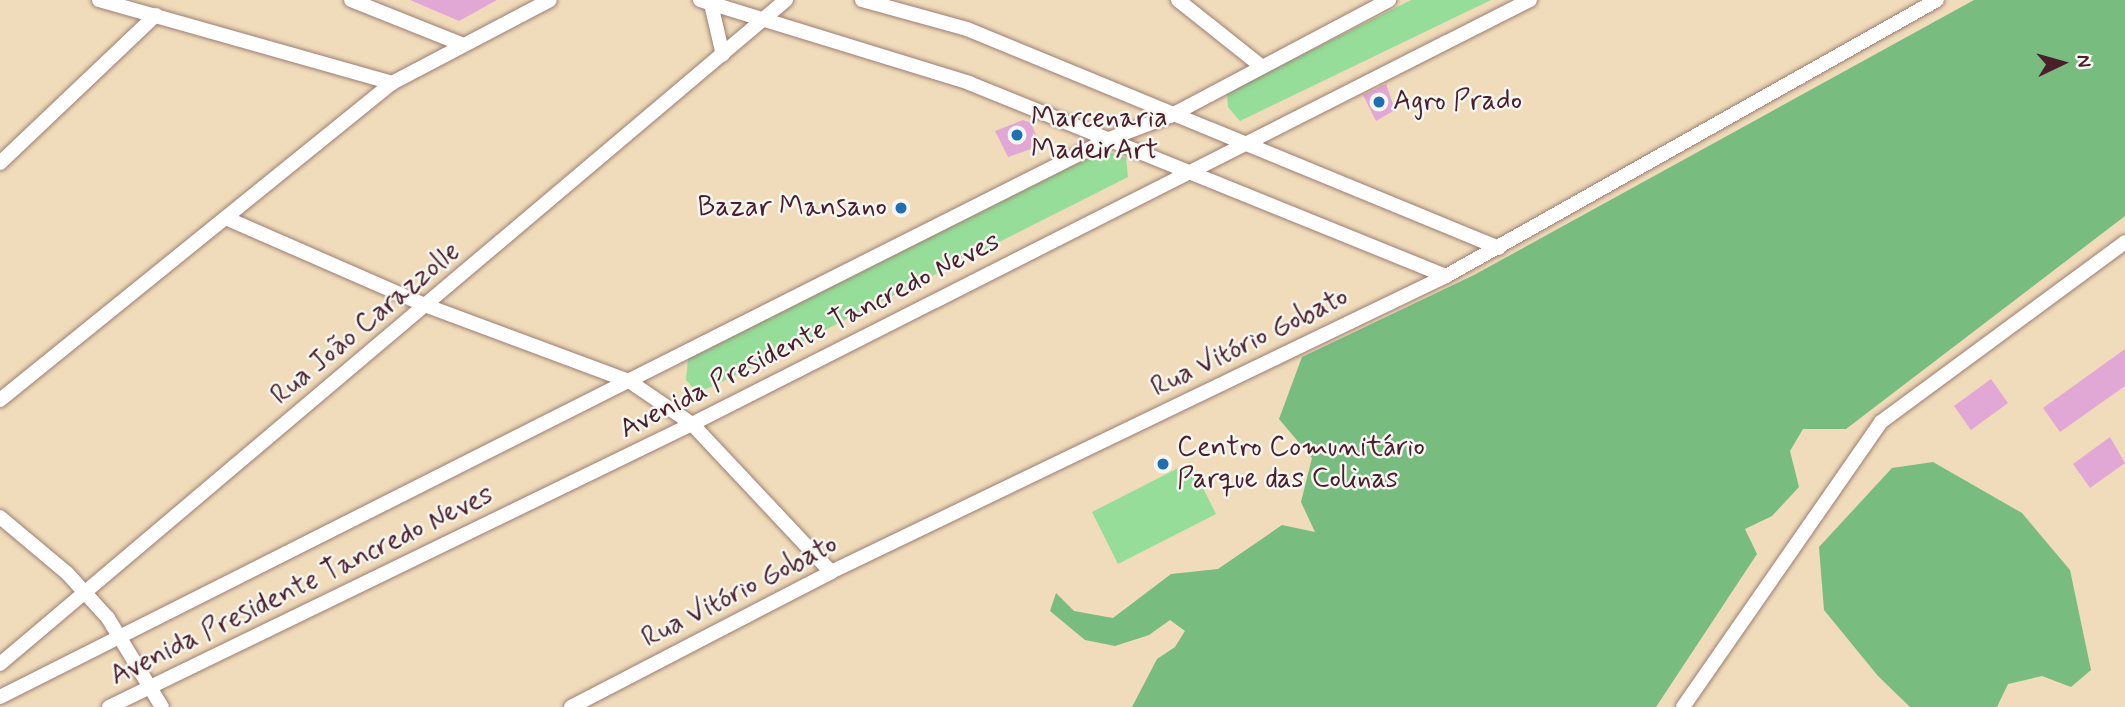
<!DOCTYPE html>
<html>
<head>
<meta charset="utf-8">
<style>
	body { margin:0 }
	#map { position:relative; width:2125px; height:707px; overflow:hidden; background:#f0dcbb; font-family:Mynerve,sans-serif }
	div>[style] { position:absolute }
	.green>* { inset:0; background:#95dd98 }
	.forest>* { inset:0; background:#78bc80 }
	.building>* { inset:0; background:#e1a7d5 }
	.roads { filter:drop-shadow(0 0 2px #9d7e73) drop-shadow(0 0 2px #9d7e73) }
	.street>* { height:14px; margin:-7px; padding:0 7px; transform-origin:7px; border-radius:7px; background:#fff }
	.dots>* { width:19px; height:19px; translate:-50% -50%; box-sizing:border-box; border:4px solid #f6f6f2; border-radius:50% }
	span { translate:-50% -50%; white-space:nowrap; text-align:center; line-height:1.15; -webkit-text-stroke:5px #f6f6f2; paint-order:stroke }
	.poi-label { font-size:28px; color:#4a1f2b }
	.left { translate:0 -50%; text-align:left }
	.right { translate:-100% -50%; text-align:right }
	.street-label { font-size:28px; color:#4a1f2b }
	.north { position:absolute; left:2027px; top:28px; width:70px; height:70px; -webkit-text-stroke:5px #f6f6f2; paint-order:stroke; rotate:85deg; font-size:19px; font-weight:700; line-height:28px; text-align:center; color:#4a1f2b }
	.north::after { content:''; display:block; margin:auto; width:24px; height:32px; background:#4a1f2b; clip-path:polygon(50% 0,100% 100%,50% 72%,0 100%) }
</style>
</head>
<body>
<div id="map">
	<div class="green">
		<div style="clip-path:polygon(1411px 0,1491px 0,1240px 121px,1228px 107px,1227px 93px)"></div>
		<div style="clip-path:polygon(1104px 150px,1126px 158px,1128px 177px,714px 386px,697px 392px,686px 380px,688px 359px)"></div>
		<div style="clip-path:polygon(1190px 462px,1216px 514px,1118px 564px,1092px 512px)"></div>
	</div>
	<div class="forest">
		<div style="clip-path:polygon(1974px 0,2125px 0,2125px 216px,1846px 429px,1803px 429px,1790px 451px,1799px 487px,1772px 516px,1745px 529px,1757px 554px,1656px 707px,1132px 707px,1157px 659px,1175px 647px,1185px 631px,1170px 620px,1149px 635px,1115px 646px,1085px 640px,1050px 611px,1056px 593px,1074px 611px,1113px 618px,1171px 574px,1218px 569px,1282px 525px,1315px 532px,1301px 502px,1312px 458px,1279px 419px,1302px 357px,1474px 275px)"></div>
		<div style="clip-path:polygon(1933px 462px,2022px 513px,2070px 570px,2091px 670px,2071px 687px,2042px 676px,2008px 684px,1997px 707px,1910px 707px,1878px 676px,1824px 610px,1819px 547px,1892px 468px)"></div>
	</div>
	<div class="building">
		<div style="clip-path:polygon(410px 0,497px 0,459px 21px)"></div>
		<div style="clip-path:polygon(1386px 84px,1395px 110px,1376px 121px,1363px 95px)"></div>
		<div style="clip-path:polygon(1023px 120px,1031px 123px,1038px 140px,1031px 149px,1008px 157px,995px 131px)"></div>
		<div style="clip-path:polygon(2125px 349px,2125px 386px,2060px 432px,2043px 408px)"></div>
		<div style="clip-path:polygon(1991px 379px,2008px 403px,1971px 430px,1954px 406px)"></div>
		<div style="clip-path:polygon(2110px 437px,2125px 463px,2090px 488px,2073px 464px)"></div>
	</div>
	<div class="roads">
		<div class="street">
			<div style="left:99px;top:0;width:305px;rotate:15.8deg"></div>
			<div style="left:351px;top:0;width:118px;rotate:21.8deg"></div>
			<div style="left:700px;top:0;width:282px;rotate:17.1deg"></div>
			<div style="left:969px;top:83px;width:515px;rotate:22.03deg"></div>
			<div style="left:862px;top:0;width:109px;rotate:15.4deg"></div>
			<div style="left:967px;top:29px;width:575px;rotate:22.37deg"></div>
			<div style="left:1178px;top:0;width:106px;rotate:38.5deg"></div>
			<div style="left:711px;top:4px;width:52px;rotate:76.8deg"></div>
			<div style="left:0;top:163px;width:215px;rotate:-43.5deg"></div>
			<div style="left:228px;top:219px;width:217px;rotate:23.6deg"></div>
			<div style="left:427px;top:306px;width:215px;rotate:20.4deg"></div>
			<div style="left:629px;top:381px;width:76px;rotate:34.3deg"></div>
			<div style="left:692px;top:424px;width:203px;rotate:46.8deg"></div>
			<div style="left:0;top:400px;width:504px;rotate:-38.96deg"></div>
			<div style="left:392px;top:83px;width:178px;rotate:-27.7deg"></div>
			<div style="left:0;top:517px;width:87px;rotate:39.9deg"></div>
			<div style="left:67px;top:573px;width:61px;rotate:47.7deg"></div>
			<div style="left:108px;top:618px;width:104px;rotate:58.8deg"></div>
			<div style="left:0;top:664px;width:1029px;rotate:-40.19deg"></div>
			<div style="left:0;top:697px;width:1241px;rotate:-26.71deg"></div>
			<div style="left:1109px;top:139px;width:65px;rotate:-20.7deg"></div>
			<div style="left:1170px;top:116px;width:248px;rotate:-27.9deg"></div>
			<div style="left:109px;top:707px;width:648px;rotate:-25.89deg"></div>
			<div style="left:692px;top:424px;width:939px;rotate:-26.84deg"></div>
			<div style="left:571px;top:707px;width:293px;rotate:-27.4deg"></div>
			<div style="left:831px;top:572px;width:683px;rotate:-25.7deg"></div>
			<div style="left:1446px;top:276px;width:563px;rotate:-29.34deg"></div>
			<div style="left:1683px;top:707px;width:347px;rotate:-55.2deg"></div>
			<div style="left:1881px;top:422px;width:303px;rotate:-36.4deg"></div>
		</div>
	</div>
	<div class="dots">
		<div style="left:1379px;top:102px;background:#1f6fb2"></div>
		<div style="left:1017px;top:135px;background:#1f6fb2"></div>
		<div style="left:901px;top:208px;background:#1f6fb2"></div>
		<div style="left:1163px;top:464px;background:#1f6fb2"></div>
	</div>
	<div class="poi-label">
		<span class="left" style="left:1393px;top:102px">Agro Prado</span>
		<span class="left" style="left:1031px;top:135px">Marcenaria<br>MadeirArt</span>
		<span class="right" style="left:887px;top:208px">Bazar Mansano</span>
		<span class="left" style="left:1177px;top:464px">Centro Comunitário<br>Parque das Colinas</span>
	</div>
	<div class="street-label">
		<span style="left:366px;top:324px;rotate:-40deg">Rua João Carazzolle</span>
		<span style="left:810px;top:336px;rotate:-27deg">Avenida Presidente Tancredo Neves</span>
		<span style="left:1250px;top:343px;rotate:-26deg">Rua Vitório Gobato</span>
		<span style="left:302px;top:586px;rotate:-26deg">Avenida Presidente Tancredo Neves</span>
		<span style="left:740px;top:592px;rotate:-27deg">Rua Vitório Gobato</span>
	</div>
	<div class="north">N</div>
</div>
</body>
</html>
